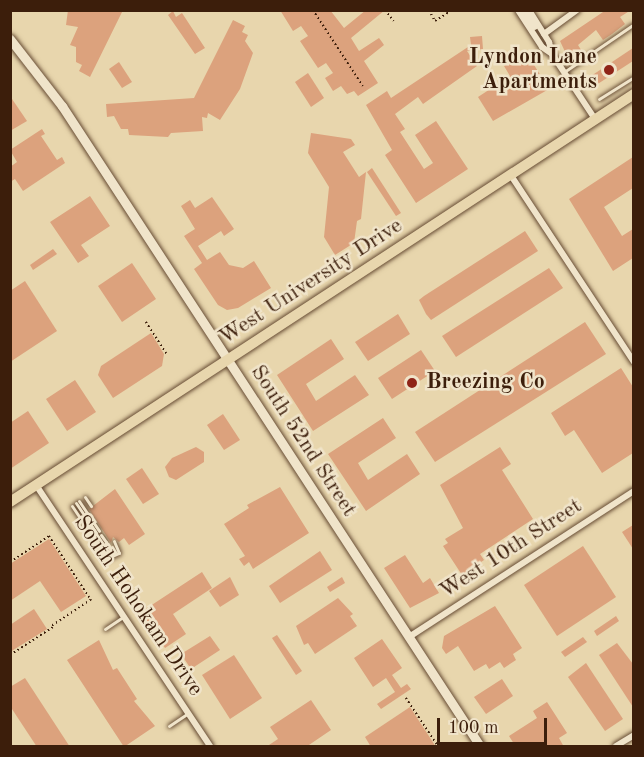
<!DOCTYPE html>
<html>
<head>
<meta charset="utf-8">
<style>
	body { margin:0 }
	#map { position:relative; width:644px; height:757px; overflow:hidden; background:#e8d6ad; font-family:"Old Standard TT",serif }
	div>[style] { position:absolute }
	.building>* { inset:0; background:#dca27d }
	.path>* { height:1.5px; margin-top:-0.75px; transform-origin:0; background:repeating-linear-gradient(90deg,#3c1e0b 0 1.5px,transparent 0 4.5px) }
	.roads { filter:drop-shadow(0 0 2px #674c34) drop-shadow(0 0 2px #674c34) }
	.lane>* { height:3px; margin:-1.5px; padding:0 1.5px; transform-origin:1.5px; border-radius:1.5px; background:#f0e4ca }
	.street>* { height:6px; margin:-3px; padding:0 3px; transform-origin:3px; border-radius:3px; background:#f0e4ca }
	.secondary>* { height:9px; margin:-4.5px; padding:0 4.5px; transform-origin:4.5px; border-radius:4.5px; background:#f0e4ca }
	.primary>* { height:10px; margin:-5px; padding:0 5px; transform-origin:5px; border-radius:5px; background:#e8d6ad }
	.dots>* { width:16px; height:16px; translate:-50% -50%; box-sizing:border-box; border:3px solid #f0e4ca; border-radius:50% }
	span { translate:-50% -50%; white-space:nowrap; text-align:center; line-height:1.15; -webkit-text-stroke:5px #f0e4ca; paint-order:stroke }
	.poi-label { font-size:22px; color:#3c1e0b; font-weight:700 }
	.right { translate:-100% -50%; text-align:right }
	.left { translate:0 -50%; text-align:left }
	.street-label { font-size:22px; color:#3c1e0b }
	.frame { position:absolute; inset:0; border:12px solid #3c1e0b; pointer-events:none }
	.scale { position:absolute; left:437px; top:718px; width:110px; height:27px; box-sizing:border-box; border:3px solid #3c1e0b; border-top:0; padding-left:8px; font-size:18px; line-height:21px; white-space:nowrap; color:#3c1e0b; -webkit-text-stroke:4px #f0e4ca; paint-order:stroke }
</style>
</head>
<body>
<div id="map">
	<div class="building">
		<div style="clip-path:polygon(68px 10px,123px 10px,90px 77px,79px 71px,82px 65px,76px 62px,76px 47px,70px 45px,78px 27px,66px 25px)"></div>
		<div style="clip-path:polygon(280px 10px,330px 10px,344px 28px,366px 10px,385px 10px,351px 38px,359px 51px,379px 38px,382px 42px,384px 45px,364px 61px,378px 83px,358px 96px,354px 91px,347px 94px,341px 86px,333px 91px,325px 78px,333px 73px,326px 63px,318px 68px,300px 41px,308px 36px,301px 26px,293px 31px)"></div>
		<div style="clip-path:polygon(606px 10px,631px 10px,620px 17px,625px 24px,612px 34px,603px 40px,596px 30px,578px 45px,583px 53px,573px 59px,567px 56px,560px 41px)"></div>
		<div style="clip-path:polygon(173px 11px,176px 17px,182px 13px,205px 48px,195px 54px,168px 15px)"></div>
		<div style="clip-path:polygon(233px 20px,245px 26px,242px 32px,248px 35px,245px 41px,253px 53px,240px 89px,220px 120px,208px 113px,207px 118px,202px 117px,203px 131px,171px 133px,168px 137px,129px 135px,128px 129px,121px 129px,114px 116px,107px 117px,106px 104px,194px 98px)"></div>
		<div style="clip-path:polygon(482px 36px,483px 49px,467px 51px,477px 66px,423px 104px,418px 97px,395px 114px,405px 129px,400px 132px,424px 169px,433px 163px,415px 135px,436px 121px,468px 169px,416px 203px,385px 155px,392px 150px,366px 105px,387px 91px,391px 98px,471px 45px,470px 37px)"></div>
		<div style="clip-path:polygon(633px 48px,633px 61px,590px 89px,585px 80px)"></div>
		<div style="clip-path:polygon(526px 52px,549px 89px,493px 121px,478px 97px,510px 76px,504px 66px)"></div>
		<div style="clip-path:polygon(119px 62px,132px 82px,122px 88px,109px 69px)"></div>
		<div style="clip-path:polygon(308px 73px,324px 98px,311px 107px,295px 82px)"></div>
		<div style="clip-path:polygon(10px 96px,27px 121px,10px 131px)"></div>
		<div style="clip-path:polygon(42px 129px,45px 134px,41px 136px,57px 160px,62px 157px,65px 163px,23px 191px,15px 179px,10px 182px,10px 167px,17px 162px,10px 150px)"></div>
		<div style="clip-path:polygon(311px 133px,351px 139px,355px 145px,343px 152px,359px 177px,366px 172px,361px 219px,357px 221px,354px 243px,335px 255px,324px 237px,329px 187px,308px 153px)"></div>
		<div style="clip-path:polygon(633px 157px,633px 188px,604px 207px,622px 236px,633px 229px,633px 258px,613px 271px,569px 199px)"></div>
		<div style="clip-path:polygon(372px 168px,401px 213px,396px 216px,367px 172px)"></div>
		<div style="clip-path:polygon(90px 196px,110px 226px,81px 245px,89px 256px,78px 263px,50px 222px)"></div>
		<div style="clip-path:polygon(212px 197px,234px 229px,224px 236px,221px 231px,198px 246px,207px 260px,220px 252px,229px 265px,243px 268px,254px 261px,271px 288px,238px 308px,227px 310px,218px 305px,194px 269px,202px 263px,184px 236px,195px 229px,181px 206px,190px 200px,195px 208px)"></div>
		<div style="clip-path:polygon(525px 231px,538px 251px,431px 320px,426px 314px,419px 300px,424px 296px)"></div>
		<div style="clip-path:polygon(53px 249px,57px 254px,33px 270px,30px 265px)"></div>
		<div style="clip-path:polygon(132px 263px,156px 299px,122px 322px,98px 286px)"></div>
		<div style="clip-path:polygon(549px 268px,563px 288px,456px 357px,442px 336px)"></div>
		<div style="clip-path:polygon(25px 281px,57px 331px,10px 362px,10px 291px)"></div>
		<div style="clip-path:polygon(398px 314px,410px 334px,368px 361px,355px 342px)"></div>
		<div style="clip-path:polygon(585px 322px,606px 354px,435px 462px,415px 432px)"></div>
		<div style="clip-path:polygon(151px 333px,164px 354px,162px 366px,113px 398px,98px 375px,101px 366px)"></div>
		<div style="clip-path:polygon(331px 339px,344px 359px,306px 384px,316px 401px,355px 375px,369px 395px,313px 431px,277px 375px)"></div>
		<div style="clip-path:polygon(421px 350px,435px 371px,392px 399px,378px 378px)"></div>
		<div style="clip-path:polygon(621px 368px,633px 387px,633px 453px,602px 473px,574px 430px,565px 436px,551px 413px)"></div>
		<div style="clip-path:polygon(75px 380px,96px 412px,67px 431px,46px 399px)"></div>
		<div style="clip-path:polygon(28px 411px,49px 443px,10px 469px,10px 423px)"></div>
		<div style="clip-path:polygon(223px 414px,240px 440px,224px 450px,207px 425px)"></div>
		<div style="clip-path:polygon(383px 418px,396px 438px,358px 463px,368px 480px,407px 454px,420px 474px,366px 511px,328px 454px)"></div>
		<div style="clip-path:polygon(196px 447px,204px 452px,204px 462px,176px 480px,169px 477px,165px 467px,172px 458px)"></div>
		<div style="clip-path:polygon(500px 447px,511px 464px,502px 470px,533px 519px,480px 554px,484px 560px,462px 575px,443px 546px,448px 543px,445px 539px,463px 528px,440px 485px)"></div>
		<div style="clip-path:polygon(142px 468px,159px 494px,143px 504px,126px 479px)"></div>
		<div style="clip-path:polygon(280px 487px,309px 533px,253px 569px,249px 562px,244px 566px,239px 559px,245px 556px,224px 524px,249px 508px,247px 505px)"></div>
		<div style="clip-path:polygon(115px 489px,145px 534px,129px 545px,124px 538px,119px 542px,113px 537px,111px 543px,89px 509px)"></div>
		<div style="clip-path:polygon(633px 525px,633px 549px,622px 532px)"></div>
		<div style="clip-path:polygon(49px 539px,86px 596px,61px 612px,40px 581px,10px 601px,10px 564px)"></div>
		<div style="clip-path:polygon(583px 546px,616px 597px,557px 636px,524px 585px)"></div>
		<div style="clip-path:polygon(320px 551px,332px 570px,280px 603px,269px 586px)"></div>
		<div style="clip-path:polygon(405px 555px,423px 583px,430px 578px,439px 593px,410px 608px,384px 568px)"></div>
		<div style="clip-path:polygon(202px 572px,212px 588px,173px 614px,186px 634px,165px 648px,141px 612px)"></div>
		<div style="clip-path:polygon(230px 577px,239px 595px,220px 607px,209px 591px)"></div>
		<div style="clip-path:polygon(342px 577px,345px 583px,330px 592px,327px 587px)"></div>
		<div style="clip-path:polygon(338px 598px,353px 614px,350px 616px,357px 626px,315px 654px,308px 643px,304px 645px,296px 626px)"></div>
		<div style="clip-path:polygon(495px 606px,522px 648px,513px 654px,516px 660px,504px 668px,500px 662px,489px 669px,486px 664px,474px 671px,458px 646px,446px 654px,442px 648px,444px 636px)"></div>
		<div style="clip-path:polygon(34px 609px,47px 629px,10px 652px,10px 625px)"></div>
		<div style="clip-path:polygon(616px 616px,619px 621px,597px 636px,594px 631px)"></div>
		<div style="clip-path:polygon(277px 635px,302px 671px,296px 675px,272px 638px)"></div>
		<div style="clip-path:polygon(210px 636px,220px 650px,191px 669px,181px 654px)"></div>
		<div style="clip-path:polygon(583px 637px,587px 642px,565px 657px,561px 652px)"></div>
		<div style="clip-path:polygon(382px 639px,402px 668px,392px 675px,401px 688px,407px 684px,411px 689px,381px 709px,377px 704px,395px 692px,386px 678px,373px 687px,354px 658px)"></div>
		<div style="clip-path:polygon(99px 640px,113px 670px,117px 668px,137px 699px,134px 701px,155px 726px,124px 747px,67px 660px)"></div>
		<div style="clip-path:polygon(617px 643px,633px 664px,633px 707px,599px 655px)"></div>
		<div style="clip-path:polygon(234px 655px,262px 698px,230px 719px,202px 675px)"></div>
		<div style="clip-path:polygon(586px 663px,623px 719px,605px 731px,568px 677px)"></div>
		<div style="clip-path:polygon(25px 678px,70px 747px,37px 747px,10px 706px,10px 687px)"></div>
		<div style="clip-path:polygon(502px 679px,513px 696px,486px 714px,474px 697px)"></div>
		<div style="clip-path:polygon(311px 700px,331px 730px,306px 747px,266px 747px,278px 739px,270px 727px)"></div>
		<div style="clip-path:polygon(547px 702px,567px 733px,559px 738px,564px 747px,516px 747px,509px 736px,537px 718px,533px 711px)"></div>
		<div style="clip-path:polygon(410px 707px,436px 747px,371px 747px,365px 737px)"></div>
	</div>
	<div class="path">
		<div style="left:313px;top:10px;width:91px;rotate:56.7deg"></div>
		<div style="left:385px;top:10px;width:14px;rotate:51deg"></div>
		<div style="left:429px;top:10px;width:13px;rotate:61deg"></div>
		<div style="left:435px;top:21px;width:20px;rotate:-33deg"></div>
		<div style="left:146px;top:322px;width:38px;rotate:57deg"></div>
		<div style="left:10px;top:562px;width:47px;rotate:-33.7deg"></div>
		<div style="left:49px;top:536px;width:77px;rotate:56.7deg"></div>
		<div style="left:91px;top:600px;width:47px;rotate:146.3deg"></div>
		<div style="left:10px;top:655px;width:51px;rotate:-33.1deg"></div>
		<div style="left:406px;top:698px;width:58px;rotate:56.3deg"></div>
	</div>
	<div class="roads">
		<div class="lane">
			<div style="left:564px;top:72px;width:85px;rotate:-34.4deg"></div>
			<div style="left:599px;top:99px;width:41px;rotate:-32.2deg"></div>
			<div style="left:85px;top:497px;width:11px;rotate:56deg"></div>
			<div style="left:79px;top:501px;width:36px;rotate:56deg"></div>
			<div style="left:76px;top:503px;width:36px;rotate:56deg"></div>
			<div style="left:72px;top:506px;width:36px;rotate:56deg"></div>
			<div style="left:101px;top:535px;width:9px;rotate:54deg"></div>
			<div style="left:106px;top:542px;width:13px;rotate:99deg"></div>
			<div style="left:98px;top:537px;width:14px;rotate:65deg"></div>
			<div style="left:94px;top:540px;width:22px;rotate:54deg"></div>
			<div style="left:107px;top:558px;width:13px;rotate:-23deg"></div>
			<div style="left:119px;top:553px;width:13px;rotate:-113deg"></div>
			<div style="left:105px;top:629px;width:22px;rotate:-34deg"></div>
			<div style="left:169px;top:726px;width:22px;rotate:-34deg"></div>
		</div>
		<div class="street">
			<div style="left:518px;top:10px;width:44px;rotate:57deg"></div>
			<div style="left:542px;top:47px;width:12px;rotate:35deg"></div>
			<div style="left:524px;top:10px;width:20px;rotate:57deg"></div>
			<div style="left:529px;top:10px;width:38px;rotate:58deg"></div>
			<div style="left:549px;top:42px;width:12px;rotate:76deg"></div>
			<div style="left:552px;top:54px;width:78px;rotate:56.5deg"></div>
			<div style="left:544px;top:34px;width:41px;rotate:-36deg"></div>
			<div style="left:510px;top:174px;width:225px;rotate:56.6deg"></div>
			<div style="left:36px;top:485px;width:314px;rotate:56.3deg"></div>
			<div style="left:409px;top:637px;width:268px;rotate:-33deg"></div>
			<div style="left:616px;top:746px;width:21px;rotate:-31deg"></div>
		</div>
		<div class="secondary">
			<div style="left:10px;top:39px;width:85px;rotate:52.2deg"></div>
			<div style="left:62px;top:106px;width:764px;rotate:56.85deg"></div>
		</div>
		<div class="primary">
			<div style="left:10px;top:502px;width:746px;rotate:-33.18deg"></div>
		</div>
	</div>
	<div class="dots">
		<div style="left:609px;top:70px;background:#8f2418"></div>
		<div style="left:412px;top:383px;background:#8f2418"></div>
	</div>
	<div class="poi-label">
		<span class="right" style="left:597px;top:70px">Lyndon Lane<br>Apartments</span>
		<span class="left" style="left:426px;top:383px">Breezing Co</span>
	</div>
	<div class="street-label">
		<span style="left:311px;top:282px;rotate:-33deg">West University Drive</span>
		<span style="left:303px;top:441px;rotate:57deg">South 52nd Street</span>
		<span style="left:511px;top:549px;rotate:-33deg">West 10th Street</span>
		<span style="left:138px;top:606px;rotate:56deg">South Hohokam Drive</span>
	</div>
	<div class="frame"></div>
	<div class="scale">100 m</div>
</div>
</body>
</html>
